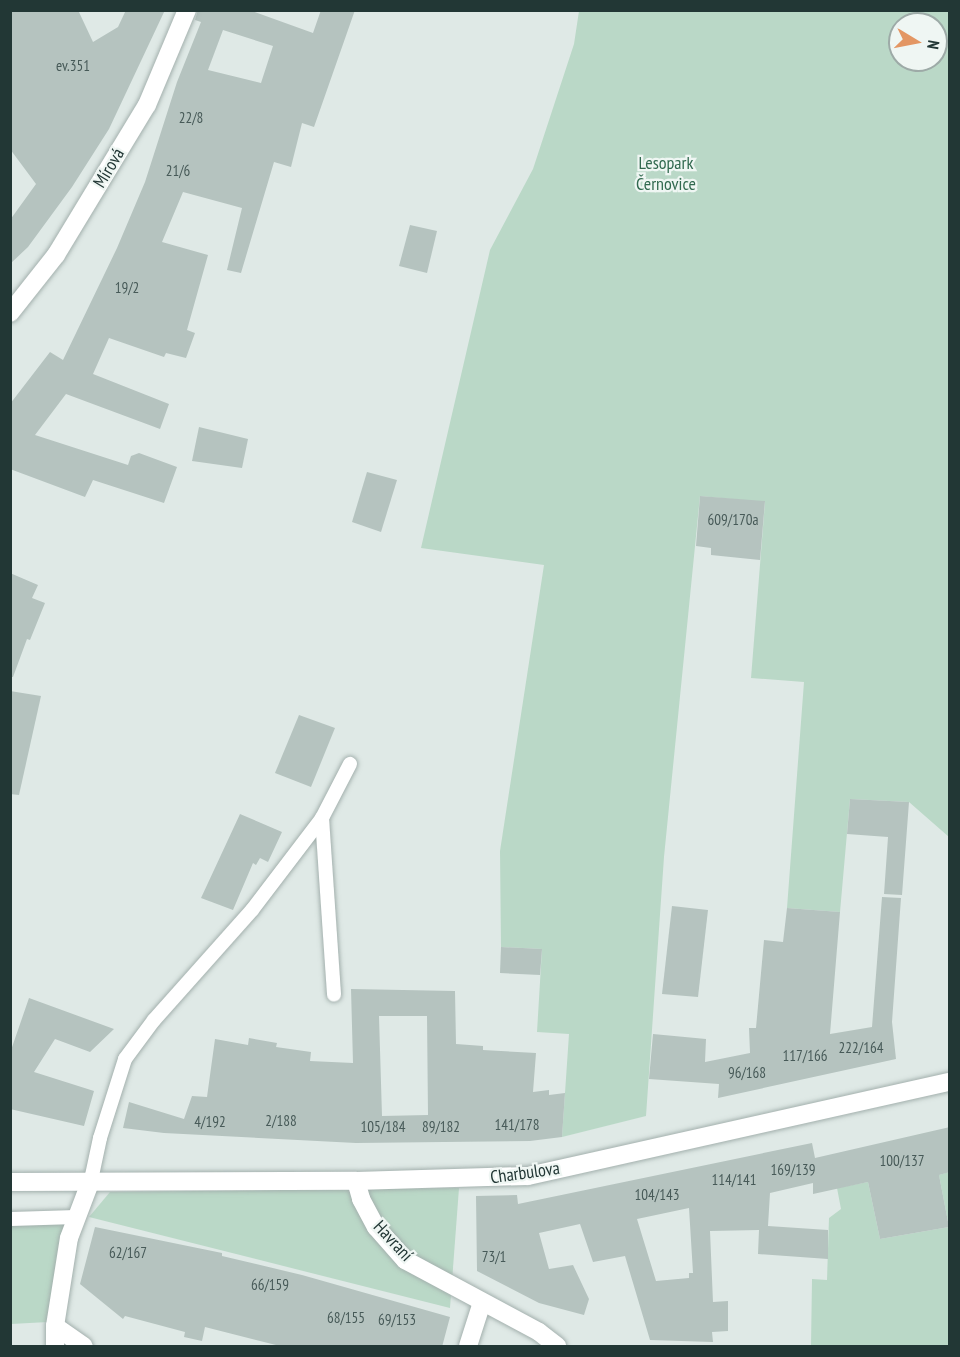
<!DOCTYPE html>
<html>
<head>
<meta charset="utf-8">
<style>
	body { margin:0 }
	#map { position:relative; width:960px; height:1357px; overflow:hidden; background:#dfe9e6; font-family:"PT Sans Narrow",sans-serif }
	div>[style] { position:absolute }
	.green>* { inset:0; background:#bad8c7 }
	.building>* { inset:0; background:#b5c3bf }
	.roads { filter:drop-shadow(0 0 2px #a3b0ad) drop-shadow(0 0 2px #a3b0ad) }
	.service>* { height:14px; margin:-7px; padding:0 7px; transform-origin:7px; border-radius:7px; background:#fff }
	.minor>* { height:18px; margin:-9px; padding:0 9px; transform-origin:9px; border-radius:9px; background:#fff }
	.tertiary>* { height:18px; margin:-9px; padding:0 9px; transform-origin:9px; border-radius:9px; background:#fff }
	span { translate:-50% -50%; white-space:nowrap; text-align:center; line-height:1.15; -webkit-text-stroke:4.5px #eff6f3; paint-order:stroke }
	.number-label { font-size:15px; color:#475a58 }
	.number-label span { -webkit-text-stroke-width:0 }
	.park-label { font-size:18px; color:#31694f }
	.street-label { font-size:18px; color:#223735 }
	.frame { position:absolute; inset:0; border:12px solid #223735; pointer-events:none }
	.north { position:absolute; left:888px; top:12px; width:60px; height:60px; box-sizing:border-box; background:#eff6f3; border:2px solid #9daaa7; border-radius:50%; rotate:100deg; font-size:16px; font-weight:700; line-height:24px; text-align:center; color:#223735 }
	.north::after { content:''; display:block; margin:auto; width:21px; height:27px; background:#e39663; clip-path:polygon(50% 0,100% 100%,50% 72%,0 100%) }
</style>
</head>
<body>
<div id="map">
	<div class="green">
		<div style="clip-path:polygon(evenodd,579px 11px,949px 11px,949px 837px,909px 802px,850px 799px,840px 912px,787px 908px,804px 682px,751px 678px,765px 502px,700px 496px,664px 857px,646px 1116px,562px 1137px,569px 1034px,537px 1032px,542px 949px,501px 947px,500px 851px,544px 565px,421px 548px,490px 250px,533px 169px,574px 44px,579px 11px,900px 24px,936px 24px,936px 60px,900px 60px,900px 24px)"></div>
		<div style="clip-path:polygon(949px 1172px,949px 1346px,811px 1346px,812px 1279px,827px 1280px,829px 1218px,841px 1209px,837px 1188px,868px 1182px,880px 1239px,949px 1227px,939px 1175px)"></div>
		<div style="clip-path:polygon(459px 1188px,450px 1308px,89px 1217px,110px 1192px)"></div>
		<div style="clip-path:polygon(11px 1224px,69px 1224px,48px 1322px,11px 1324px)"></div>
	</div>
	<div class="building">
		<div style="clip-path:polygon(10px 10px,78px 10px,93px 42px,118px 27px,126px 10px,165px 10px,109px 129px,72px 187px,28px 247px,10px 264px,10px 220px,36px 184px,10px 149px)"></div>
		<div style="clip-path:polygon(evenodd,198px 10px,249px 10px,313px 33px,321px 10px,355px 10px,314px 127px,302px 123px,291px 167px,274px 162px,241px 273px,227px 270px,242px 208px,183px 192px,162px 242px,208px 255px,187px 330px,195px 333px,186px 358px,166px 353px,164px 357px,109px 338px,93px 374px,169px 404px,160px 429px,66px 394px,35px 435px,128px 465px,131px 456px,139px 453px,177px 467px,164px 503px,93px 480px,85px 497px,10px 469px,10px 404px,50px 352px,63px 360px,117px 248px,145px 182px,177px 82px,201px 22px,195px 20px,198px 10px,223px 30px,273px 46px,261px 83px,208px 70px,223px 30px)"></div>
		<div style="clip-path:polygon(410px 225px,437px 231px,427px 273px,399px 266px)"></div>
		<div style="clip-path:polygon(199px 427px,248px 439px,242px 468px,192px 461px)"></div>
		<div style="clip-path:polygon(367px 472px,397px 480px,381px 532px,352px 522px)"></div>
		<div style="clip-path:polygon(700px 496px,765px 501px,760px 560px,711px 555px,711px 548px,696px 546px)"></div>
		<div style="clip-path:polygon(10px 573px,38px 585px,32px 598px,45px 603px,30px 640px,27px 639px,13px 677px,10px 677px)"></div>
		<div style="clip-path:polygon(10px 691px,41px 696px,19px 795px,10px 794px)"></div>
		<div style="clip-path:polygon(299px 715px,335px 728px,311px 787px,275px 773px)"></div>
		<div style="clip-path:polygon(850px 799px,909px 802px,902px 895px,884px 894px,888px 837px,847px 834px)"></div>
		<div style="clip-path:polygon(240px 814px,282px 832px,268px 862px,260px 858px,256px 865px,253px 863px,233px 910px,201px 898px)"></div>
		<div style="clip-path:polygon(882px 897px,901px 898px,892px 1022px,896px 1059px,718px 1098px,719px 1084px,649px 1079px,653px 1034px,706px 1039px,705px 1062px,750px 1053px,749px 1028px,756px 1028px,764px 940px,783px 942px,787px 908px,840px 912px,830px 1034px,872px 1027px)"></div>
		<div style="clip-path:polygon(672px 906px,708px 910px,698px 997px,662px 994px)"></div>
		<div style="clip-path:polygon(501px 947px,542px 949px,540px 975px,500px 973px)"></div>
		<div style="clip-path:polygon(evenodd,351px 989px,455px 991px,456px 1044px,483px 1046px,483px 1050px,536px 1053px,533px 1092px,549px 1090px,549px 1095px,565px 1093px,562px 1137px,530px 1141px,356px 1143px,164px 1133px,123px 1128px,129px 1102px,184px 1119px,192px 1096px,207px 1097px,215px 1039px,248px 1045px,249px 1038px,277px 1043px,276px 1047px,311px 1052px,310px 1061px,353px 1063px,351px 989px,379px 1016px,427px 1016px,428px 1115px,382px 1116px,379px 1016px)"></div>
		<div style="clip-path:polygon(29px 998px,114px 1029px,90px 1052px,55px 1039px,34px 1072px,94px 1091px,84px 1126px,10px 1109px,10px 1053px)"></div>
		<div style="clip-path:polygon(evenodd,950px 1127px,950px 1172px,939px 1175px,949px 1227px,880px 1239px,868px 1182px,813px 1194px,813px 1183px,770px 1193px,768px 1226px,828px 1230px,828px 1259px,758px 1254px,759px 1230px,710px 1231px,713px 1302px,728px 1301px,728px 1331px,712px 1332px,713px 1342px,650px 1340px,625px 1256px,593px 1262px,580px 1224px,539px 1233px,549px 1269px,573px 1265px,589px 1299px,584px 1315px,539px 1303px,477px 1271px,476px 1196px,517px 1195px,518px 1204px,812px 1143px,815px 1158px,950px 1127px,689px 1208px,693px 1273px,689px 1273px,689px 1278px,656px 1281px,637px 1219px,689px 1208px)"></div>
		<div style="clip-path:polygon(95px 1227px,222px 1253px,222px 1256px,302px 1275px,450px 1317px,442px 1347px,284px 1347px,205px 1327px,202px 1341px,184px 1337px,185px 1332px,125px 1316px,123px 1319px,80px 1284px)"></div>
	</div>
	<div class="roads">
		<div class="service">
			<div style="left:322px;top:818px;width:177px;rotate:86.1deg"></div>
			<div style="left:91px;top:1180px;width:43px;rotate:-77.9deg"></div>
			<div style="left:100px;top:1138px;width:83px;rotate:-72.4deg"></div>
			<div style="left:125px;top:1059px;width:49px;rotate:-53.4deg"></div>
			<div style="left:154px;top:1020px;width:147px;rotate:-48.3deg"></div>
			<div style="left:252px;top:910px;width:116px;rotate:-52.7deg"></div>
			<div style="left:322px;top:818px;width:61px;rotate:-62.6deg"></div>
			<div style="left:10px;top:1219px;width:67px;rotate:-1.7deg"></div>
		</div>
		<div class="minor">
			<div style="left:10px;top:313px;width:74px;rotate:-51.6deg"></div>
			<div style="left:56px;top:255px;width:175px;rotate:-58.8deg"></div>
			<div style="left:147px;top:105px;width:103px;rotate:-67.2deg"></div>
			<div style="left:356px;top:1181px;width:19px;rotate:74deg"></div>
			<div style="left:361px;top:1199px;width:32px;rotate:62deg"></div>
			<div style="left:376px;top:1227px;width:44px;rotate:48.7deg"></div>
			<div style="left:405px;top:1260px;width:152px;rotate:28.2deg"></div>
			<div style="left:539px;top:1332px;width:23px;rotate:38deg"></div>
			<div style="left:55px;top:1326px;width:35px;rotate:35deg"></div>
			<div style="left:55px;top:1346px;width:20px;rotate:-90deg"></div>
			<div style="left:55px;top:1326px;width:89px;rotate:-81deg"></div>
			<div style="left:69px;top:1238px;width:62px;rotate:-69.2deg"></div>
			<div style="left:468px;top:1346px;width:46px;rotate:-72.3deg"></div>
		</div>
		<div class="tertiary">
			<div style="left:10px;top:1182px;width:346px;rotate:-0.2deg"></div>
			<div style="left:356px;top:1181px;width:172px;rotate:-1.7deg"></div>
			<div style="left:528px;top:1176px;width:432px;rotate:-12.6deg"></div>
		</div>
	</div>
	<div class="number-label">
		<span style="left:73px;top:66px">ev.351</span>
		<span style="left:191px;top:118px">22/8</span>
		<span style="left:178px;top:171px">21/6</span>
		<span style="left:127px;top:288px">19/2</span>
		<span style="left:733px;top:520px">609/170a</span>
		<span style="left:861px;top:1048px">222/164</span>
		<span style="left:805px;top:1056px">117/166</span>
		<span style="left:747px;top:1073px">96/168</span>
		<span style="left:281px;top:1121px">2/188</span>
		<span style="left:210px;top:1122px">4/192</span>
		<span style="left:517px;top:1125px">141/178</span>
		<span style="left:383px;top:1127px">105/184</span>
		<span style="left:441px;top:1127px">89/182</span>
		<span style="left:902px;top:1161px">100/137</span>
		<span style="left:793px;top:1170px">169/139</span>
		<span style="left:734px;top:1180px">114/141</span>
		<span style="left:657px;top:1195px">104/143</span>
		<span style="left:128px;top:1253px">62/167</span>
		<span style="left:494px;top:1257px">73/1</span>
		<span style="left:270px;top:1285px">66/159</span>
		<span style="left:346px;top:1318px">68/155</span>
		<span style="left:397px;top:1320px">69/153</span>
	</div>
	<div class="park-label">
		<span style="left:666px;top:174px">Lesopark<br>Černovice</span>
	</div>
	<div class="street-label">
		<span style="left:109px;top:168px;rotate:-59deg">Mírová</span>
		<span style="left:525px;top:1173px;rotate:-8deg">Charbulova</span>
		<span style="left:393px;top:1241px;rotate:47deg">Havraní</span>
	</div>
	<div class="frame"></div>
	<div class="north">N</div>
</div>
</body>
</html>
